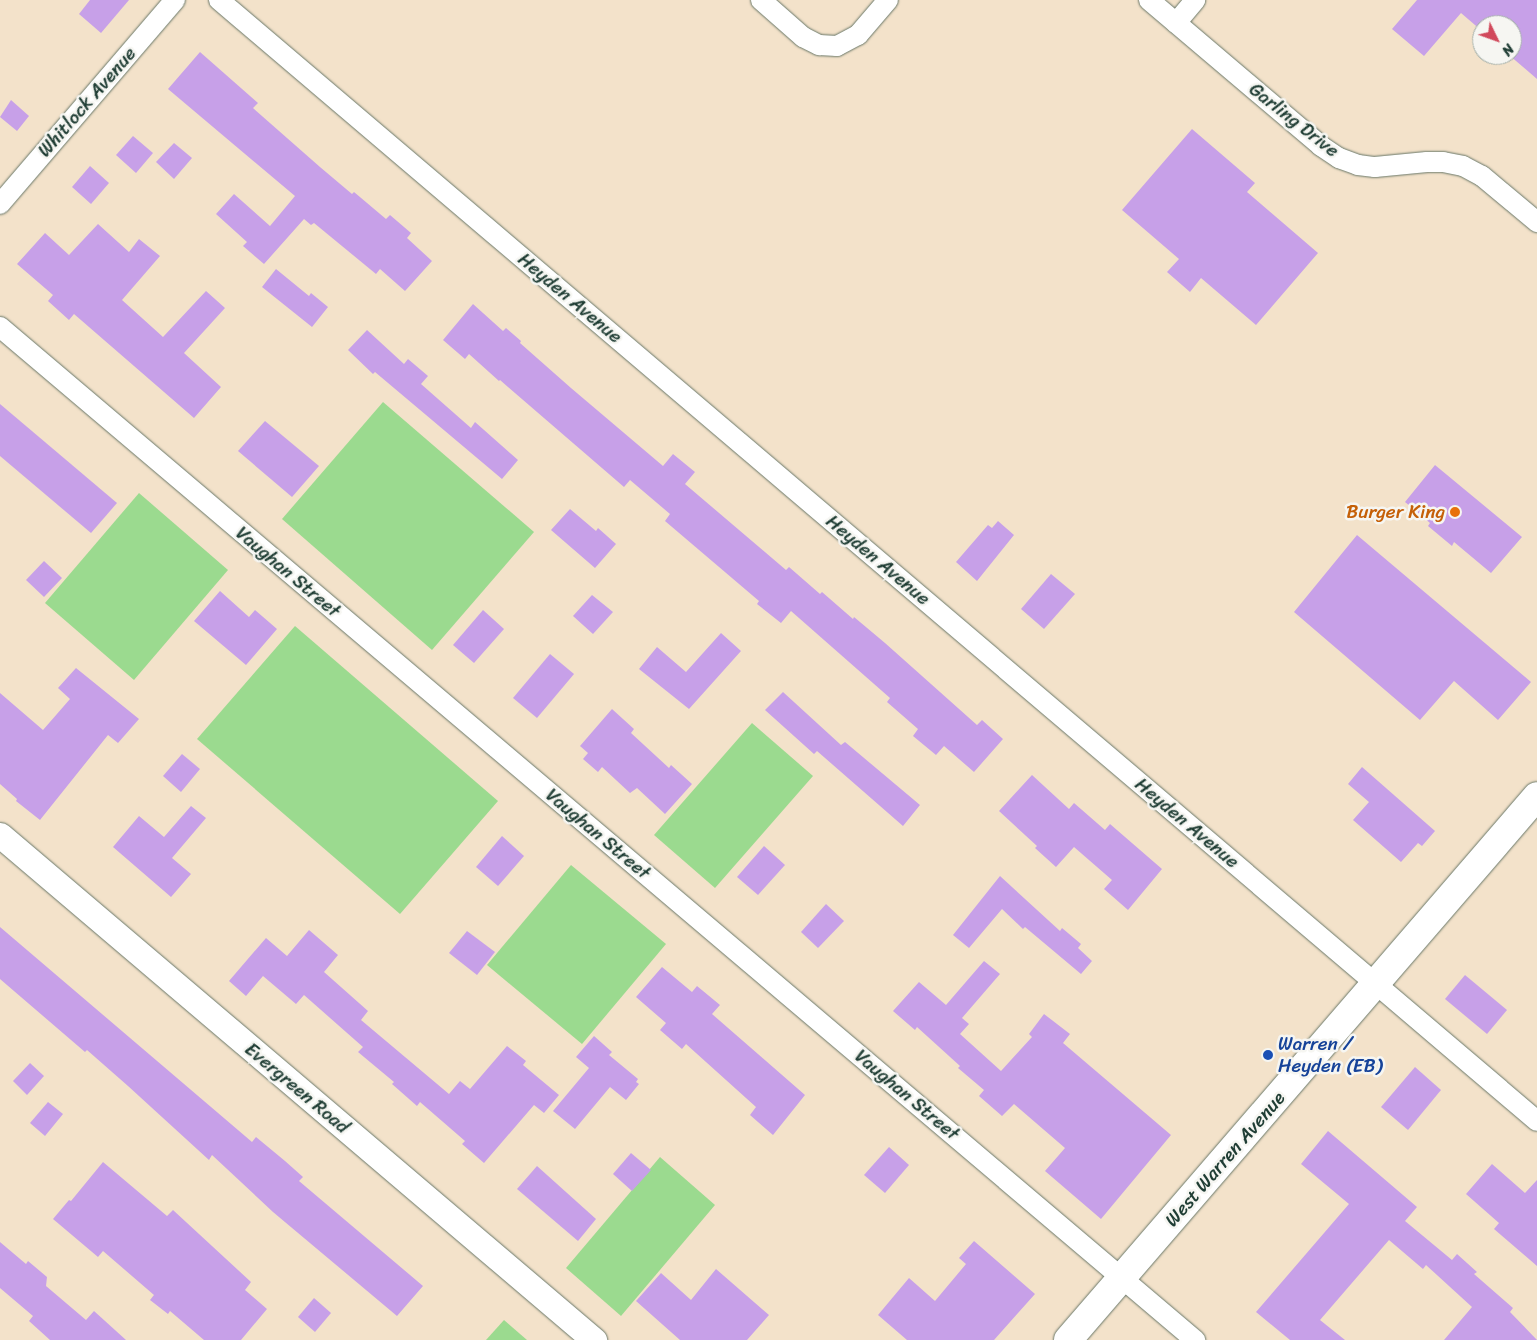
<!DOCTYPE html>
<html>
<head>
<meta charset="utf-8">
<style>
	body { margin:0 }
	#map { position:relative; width:1537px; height:1340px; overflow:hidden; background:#f3e2ca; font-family:Sriracha,sans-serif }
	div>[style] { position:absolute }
	.green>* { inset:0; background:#9bda8f }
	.building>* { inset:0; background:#c7a0e8 }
	.roads { filter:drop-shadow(0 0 1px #697768) drop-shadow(0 0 1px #697768) }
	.minor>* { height:20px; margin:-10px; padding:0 10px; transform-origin:10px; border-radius:10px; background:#fff }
	.tertiary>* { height:25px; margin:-12.5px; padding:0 12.5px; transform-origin:12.5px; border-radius:12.5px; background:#fff }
	.secondary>* { height:28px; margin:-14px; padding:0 14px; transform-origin:14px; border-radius:14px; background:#fff }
	.dots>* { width:14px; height:14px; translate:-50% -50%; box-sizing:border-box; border:2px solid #f6f6f2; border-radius:50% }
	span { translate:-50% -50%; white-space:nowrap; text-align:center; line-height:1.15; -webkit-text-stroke:5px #f6f6f2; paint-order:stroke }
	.street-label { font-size:19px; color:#1f3d34 }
	.food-label { font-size:19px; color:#c56008 }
	.right { translate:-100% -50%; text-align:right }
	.transit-label { font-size:19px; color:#164399 }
	.left { translate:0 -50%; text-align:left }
	.north { position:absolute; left:1472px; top:15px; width:50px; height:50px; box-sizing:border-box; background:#f6f6f2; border:1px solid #a0aca6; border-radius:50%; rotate:132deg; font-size:14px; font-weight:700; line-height:20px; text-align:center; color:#1f3d34 }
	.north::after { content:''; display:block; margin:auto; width:18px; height:22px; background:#d1495b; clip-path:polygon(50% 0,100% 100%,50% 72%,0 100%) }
</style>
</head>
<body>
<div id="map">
	<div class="green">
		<div style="clip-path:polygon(383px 402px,534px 532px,432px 650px,282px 519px)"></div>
		<div style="clip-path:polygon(139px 493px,228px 570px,134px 680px,45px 603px)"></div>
		<div style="clip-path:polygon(295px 626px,498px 801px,400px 914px,197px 739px)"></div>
		<div style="clip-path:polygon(752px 723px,813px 776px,715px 888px,654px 835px)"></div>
		<div style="clip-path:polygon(571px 865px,666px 944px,582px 1044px,487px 965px)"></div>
		<div style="clip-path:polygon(660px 1157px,715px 1205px,621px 1316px,566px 1268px)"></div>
		<div style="clip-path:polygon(504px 1320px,527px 1340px,486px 1340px)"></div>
	</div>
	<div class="building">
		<div style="clip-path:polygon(90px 0,129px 0,101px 33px,79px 14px)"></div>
		<div style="clip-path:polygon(1417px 0,1537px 0,1537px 79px,1509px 55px,1512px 55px,1512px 25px,1482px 25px,1482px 31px,1461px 13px,1424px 56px,1392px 29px)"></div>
		<div style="clip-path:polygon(200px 52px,258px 103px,253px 108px,320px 167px,352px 194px,354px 192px,386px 219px,390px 215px,411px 233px,407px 238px,432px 261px,405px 291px,380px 269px,376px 274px,314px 223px,311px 225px,304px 219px,264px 264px,243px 246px,247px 242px,216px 214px,234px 194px,270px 226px,295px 196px,168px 89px)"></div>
		<div style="clip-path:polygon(11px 100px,29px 116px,17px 131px,0 117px)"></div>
		<div style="clip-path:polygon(1192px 129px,1255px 183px,1247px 192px,1318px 253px,1256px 325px,1201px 278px,1190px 292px,1167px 272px,1179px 259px,1122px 210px)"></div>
		<div style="clip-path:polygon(133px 136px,153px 153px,136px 173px,116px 155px)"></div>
		<div style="clip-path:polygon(174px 143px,192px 158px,174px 179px,156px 162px)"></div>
		<div style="clip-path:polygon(90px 166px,109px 183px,91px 204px,72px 187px)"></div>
		<div style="clip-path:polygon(98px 224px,129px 252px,139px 239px,160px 256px,122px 300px,163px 337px,206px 291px,225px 308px,184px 353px,221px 387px,194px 418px,74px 314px,69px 320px,48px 301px,53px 295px,17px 264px,45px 233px,69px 255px)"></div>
		<div style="clip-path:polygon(276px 269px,309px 296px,311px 293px,328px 307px,312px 327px,262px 287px)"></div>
		<div style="clip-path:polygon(473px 304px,503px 331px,506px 328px,521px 341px,520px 343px,571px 388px,663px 466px,673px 454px,695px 472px,685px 484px,786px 570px,789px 567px,820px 594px,822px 592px,853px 619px,854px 617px,885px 643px,977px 725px,982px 720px,1003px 739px,974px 772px,944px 746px,936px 755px,913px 736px,918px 729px,887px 702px,890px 698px,791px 611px,781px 623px,757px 604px,759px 601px,665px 521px,670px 514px,630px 480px,624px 487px,500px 380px,499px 381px,469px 354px,465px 359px,443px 340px)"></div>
		<div style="clip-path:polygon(367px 330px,404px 364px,408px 359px,428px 376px,421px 384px,471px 428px,475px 422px,518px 460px,502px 479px,375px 372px,373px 374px,348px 350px)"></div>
		<div style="clip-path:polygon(0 404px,117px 503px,91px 533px,0 456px)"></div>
		<div style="clip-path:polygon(265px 421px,319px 466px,292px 497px,238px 451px)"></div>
		<div style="clip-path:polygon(1435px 465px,1522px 537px,1491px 573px,1454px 542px,1452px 546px,1428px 526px,1430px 523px,1405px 502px)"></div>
		<div style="clip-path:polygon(570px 509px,596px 531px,598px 528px,616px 544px,595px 568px,551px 530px)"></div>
		<div style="clip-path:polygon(998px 521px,1014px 535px,977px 581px,956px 562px,988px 525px,992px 528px)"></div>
		<div style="clip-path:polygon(1357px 535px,1531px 682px,1498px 720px,1454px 681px,1420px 720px,1294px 612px)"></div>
		<div style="clip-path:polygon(44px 561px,62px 578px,44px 597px,26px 580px)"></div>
		<div style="clip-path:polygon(1051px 574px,1075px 594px,1044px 629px,1021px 609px)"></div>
		<div style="clip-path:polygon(220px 591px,249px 617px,255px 610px,277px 629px,246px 665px,194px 621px)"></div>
		<div style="clip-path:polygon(592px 595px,613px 612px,593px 634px,573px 616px)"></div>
		<div style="clip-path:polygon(483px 610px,504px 629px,474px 663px,453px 645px)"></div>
		<div style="clip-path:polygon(721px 633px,741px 651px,689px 709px,639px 669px,657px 647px,686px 672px)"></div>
		<div style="clip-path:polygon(550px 654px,574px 674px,537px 718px,513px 698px)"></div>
		<div style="clip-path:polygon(76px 668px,139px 719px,118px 743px,108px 735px,40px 820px,16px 801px,17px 799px,0 784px,0 693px,43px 730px,70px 699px,58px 688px)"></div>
		<div style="clip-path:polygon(783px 692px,841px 745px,845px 742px,920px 805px,903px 826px,817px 751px,814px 754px,765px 710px)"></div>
		<div style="clip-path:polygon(612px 709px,634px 729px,631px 733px,669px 768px,671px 765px,692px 784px,665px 814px,637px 788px,630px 793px,602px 767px,598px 772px,583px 759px,588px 753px,580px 746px)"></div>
		<div style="clip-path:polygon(182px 754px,200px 769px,181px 792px,163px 776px)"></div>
		<div style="clip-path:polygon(1362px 767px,1435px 831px,1422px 846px,1418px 843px,1401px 862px,1353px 820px,1369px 802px,1348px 784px)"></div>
		<div style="clip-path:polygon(1032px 775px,1069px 809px,1074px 803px,1105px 830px,1110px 824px,1162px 869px,1128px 910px,1104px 889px,1112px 880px,1074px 847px,1056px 867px,1035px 848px,1037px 846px,999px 811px)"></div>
		<div style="clip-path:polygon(191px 806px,206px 818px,172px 858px,191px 874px,171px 897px,113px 847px,139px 816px,164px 837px)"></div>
		<div style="clip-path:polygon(502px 836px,524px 856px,498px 886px,476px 867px)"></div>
		<div style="clip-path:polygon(764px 846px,785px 865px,758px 895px,737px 877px)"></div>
		<div style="clip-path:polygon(1000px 876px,1060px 931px,1062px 928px,1081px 944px,1078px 948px,1092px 961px,1081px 974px,1025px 927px,1023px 929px,1002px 909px,969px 948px,953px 935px)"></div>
		<div style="clip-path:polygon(826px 904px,844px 921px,818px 948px,801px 932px)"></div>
		<div style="clip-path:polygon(0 927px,245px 1136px,252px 1142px,256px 1137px,285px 1161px,303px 1177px,299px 1181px,423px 1286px,397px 1316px,273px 1212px,212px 1155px,209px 1160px,128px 1086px,87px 1050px,85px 1052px,0 979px)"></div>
		<div style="clip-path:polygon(309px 930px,338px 955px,324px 972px,368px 1011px,361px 1020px,449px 1094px,460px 1081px,470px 1089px,507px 1046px,526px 1061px,523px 1065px,559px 1095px,544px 1113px,534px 1105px,484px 1163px,462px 1144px,465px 1141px,420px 1102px,417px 1106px,392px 1084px,394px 1082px,358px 1052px,363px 1047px,304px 995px,296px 1004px,263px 976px,246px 996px,229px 981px,266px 938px,287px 956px)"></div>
		<div style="clip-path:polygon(467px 931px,495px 952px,477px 975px,449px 953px)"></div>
		<div style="clip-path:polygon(984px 961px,1000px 974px,962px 1018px,969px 1024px,960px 1034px,1001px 1071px,1032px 1037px,1029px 1034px,1044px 1014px,1070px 1034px,1063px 1043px,1171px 1135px,1101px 1219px,1045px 1171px,1065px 1148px,1014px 1104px,1002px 1116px,979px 1096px,984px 1090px,958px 1068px,960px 1066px,917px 1027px,915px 1030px,893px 1011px,919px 982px,946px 1005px)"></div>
		<div style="clip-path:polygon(662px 967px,692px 992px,697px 986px,720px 1005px,712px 1014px,805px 1095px,773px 1135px,750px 1115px,756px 1107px,686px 1044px,682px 1049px,660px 1030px,666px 1023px,636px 997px)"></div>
		<div style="clip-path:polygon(1465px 975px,1507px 1010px,1487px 1034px,1445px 999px)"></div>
		<div style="clip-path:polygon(594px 1036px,612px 1052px,609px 1055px,638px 1079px,636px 1082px,639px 1084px,626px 1100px,610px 1087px,575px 1129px,553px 1111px,589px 1068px,576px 1057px)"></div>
		<div style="clip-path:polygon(30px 1063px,44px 1076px,27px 1095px,13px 1081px)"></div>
		<div style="clip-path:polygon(1415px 1067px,1441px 1090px,1408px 1130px,1381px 1107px)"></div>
		<div style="clip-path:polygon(48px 1102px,63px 1114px,45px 1136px,30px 1123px)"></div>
		<div style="clip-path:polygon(1328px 1131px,1417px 1207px,1405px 1221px,1452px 1260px,1457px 1254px,1477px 1272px,1474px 1274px,1513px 1308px,1510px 1312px,1537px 1340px,1444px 1340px,1472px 1307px,1426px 1265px,1423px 1269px,1389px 1240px,1320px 1320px,1345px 1340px,1290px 1340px,1256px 1312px,1349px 1204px,1301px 1164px)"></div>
		<div style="clip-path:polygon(889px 1147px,909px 1165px,885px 1193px,864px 1175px)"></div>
		<div style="clip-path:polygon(631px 1153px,651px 1170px,632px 1191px,613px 1174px)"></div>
		<div style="clip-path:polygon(103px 1162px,167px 1216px,173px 1210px,251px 1282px,245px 1290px,267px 1309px,241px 1340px,204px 1340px,170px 1311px,168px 1314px,150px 1300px,154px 1295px,103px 1251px,98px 1257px,53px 1219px,69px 1200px,71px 1201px)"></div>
		<div style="clip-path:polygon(1492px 1164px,1525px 1193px,1537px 1180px,1537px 1266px,1494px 1229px,1499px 1223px,1466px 1194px)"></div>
		<div style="clip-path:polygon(537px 1166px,596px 1219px,578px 1241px,517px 1189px)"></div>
		<div style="clip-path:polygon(974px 1241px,1035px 1294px,994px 1340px,907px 1340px,878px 1315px,909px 1278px,935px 1301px,966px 1264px,959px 1258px)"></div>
		<div style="clip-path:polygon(0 1242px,26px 1264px,28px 1261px,47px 1277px,46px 1286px,86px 1320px,94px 1311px,126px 1340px,50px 1340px,29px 1321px,33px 1316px,0 1288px)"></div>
		<div style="clip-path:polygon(716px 1269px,769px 1315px,747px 1340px,680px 1340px,636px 1301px,661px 1273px,691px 1300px)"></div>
		<div style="clip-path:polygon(314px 1298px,331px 1313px,315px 1332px,298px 1317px)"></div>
	</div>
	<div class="roads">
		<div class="minor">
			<div style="left:219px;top:0;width:1730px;rotate:40.38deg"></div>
			<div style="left:761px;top:0;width:56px;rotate:41.4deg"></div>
			<div style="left:803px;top:37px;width:18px;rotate:27deg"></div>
			<div style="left:819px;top:45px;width:18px;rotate:3deg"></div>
			<div style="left:837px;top:46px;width:24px;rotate:-28deg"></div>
			<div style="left:858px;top:35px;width:46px;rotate:-49.4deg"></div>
			<div style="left:1149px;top:0;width:226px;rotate:40.3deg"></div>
			<div style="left:1321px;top:146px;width:22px;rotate:34deg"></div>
			<div style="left:1339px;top:158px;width:20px;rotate:20deg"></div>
			<div style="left:1358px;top:165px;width:17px;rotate:7deg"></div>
			<div style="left:1375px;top:167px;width:52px;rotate:-5.5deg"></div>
			<div style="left:1427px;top:162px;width:16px"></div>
			<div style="left:1443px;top:162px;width:20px;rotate:11deg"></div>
			<div style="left:1463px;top:166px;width:21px;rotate:28deg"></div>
			<div style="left:1482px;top:176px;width:72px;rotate:39.9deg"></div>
			<div style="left:1176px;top:23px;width:30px;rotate:-50deg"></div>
			<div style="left:0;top:204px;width:269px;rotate:-49.4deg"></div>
			<div style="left:0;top:327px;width:1567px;rotate:40.29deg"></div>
		</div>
		<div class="tertiary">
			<div style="left:0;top:835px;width:780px;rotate:40.37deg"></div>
		</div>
		<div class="secondary">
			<div style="left:1068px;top:1340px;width:718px;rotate:-49.23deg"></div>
		</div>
	</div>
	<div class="dots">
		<div style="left:1455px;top:512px;background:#e8710a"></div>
		<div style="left:1268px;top:1055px;background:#1a4fb4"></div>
	</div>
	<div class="street-label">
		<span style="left:87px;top:102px;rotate:-49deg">Whitlock Avenue</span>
		<span style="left:1294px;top:120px;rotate:38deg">Garling Drive</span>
		<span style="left:570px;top:298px;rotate:40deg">Heyden Avenue</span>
		<span style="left:878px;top:560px;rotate:40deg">Heyden Avenue</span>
		<span style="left:288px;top:572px;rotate:40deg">Vaughan Street</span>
		<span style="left:1187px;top:823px;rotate:40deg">Heyden Avenue</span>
		<span style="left:598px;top:834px;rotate:40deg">Vaughan Street</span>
		<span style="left:297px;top:1088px;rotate:40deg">Evergreen Road</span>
		<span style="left:907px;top:1095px;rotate:40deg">Vaughan Street</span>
		<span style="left:1225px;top:1159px;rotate:-49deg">West Warren Avenue</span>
	</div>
	<div class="food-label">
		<span class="right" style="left:1445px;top:512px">Burger King</span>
	</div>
	<div class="transit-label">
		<span class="left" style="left:1278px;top:1055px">Warren /<br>Heyden (EB)</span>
	</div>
	<div class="north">N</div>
</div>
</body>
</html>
